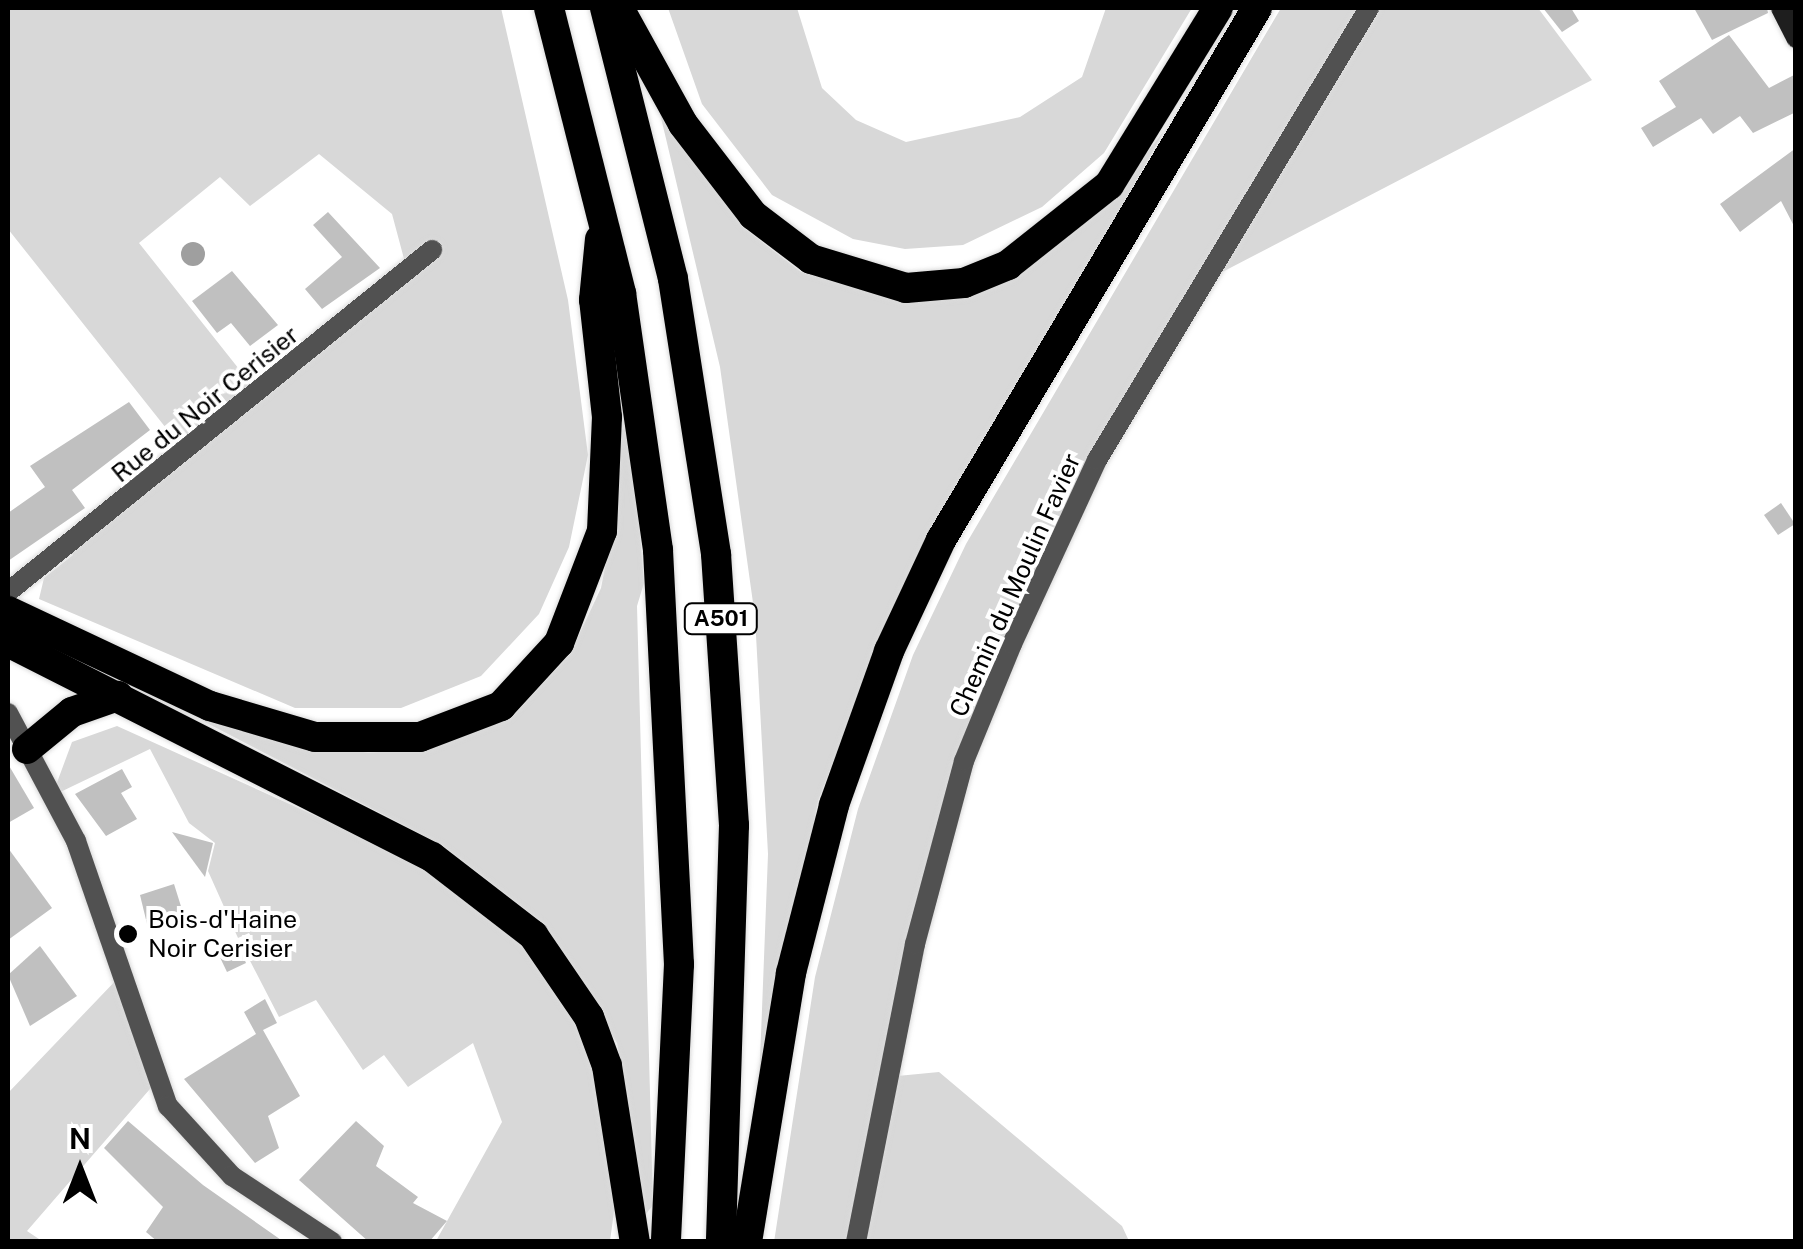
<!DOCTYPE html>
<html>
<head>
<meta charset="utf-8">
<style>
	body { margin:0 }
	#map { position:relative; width:1803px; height:1249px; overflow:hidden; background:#fff; font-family:"Public Sans",sans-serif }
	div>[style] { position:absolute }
	.green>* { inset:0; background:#d8d8d8 }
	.water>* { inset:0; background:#9f9f9f }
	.round { border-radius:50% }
	.building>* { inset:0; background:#c0c0c0 }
	.roads { filter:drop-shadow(0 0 2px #dbdbdb) drop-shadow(0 0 2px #dbdbdb) }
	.street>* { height:20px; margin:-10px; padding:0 10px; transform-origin:10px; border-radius:10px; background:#515151 }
	.secondary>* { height:20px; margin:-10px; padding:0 10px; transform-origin:10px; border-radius:10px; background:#1e1e1e }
	.highway>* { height:30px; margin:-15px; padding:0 15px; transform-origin:15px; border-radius:15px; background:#000 }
	.dots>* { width:28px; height:28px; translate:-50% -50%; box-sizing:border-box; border:5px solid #fff; border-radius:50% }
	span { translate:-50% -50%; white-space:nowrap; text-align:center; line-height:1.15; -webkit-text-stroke:8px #fff; paint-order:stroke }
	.shield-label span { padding:2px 8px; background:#fff; border:2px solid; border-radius:8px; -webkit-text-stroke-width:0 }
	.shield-label { font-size:22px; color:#000; font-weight:700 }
	.street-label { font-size:25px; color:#000 }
	.poi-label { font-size:25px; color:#000 }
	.left { translate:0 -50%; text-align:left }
	.frame { position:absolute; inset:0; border:10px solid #000; pointer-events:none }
	.north { position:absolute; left:30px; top:1119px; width:100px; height:100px; -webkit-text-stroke:8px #fff; paint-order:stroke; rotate:0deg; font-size:28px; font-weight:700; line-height:40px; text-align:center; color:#000 }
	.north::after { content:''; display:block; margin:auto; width:35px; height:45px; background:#000; clip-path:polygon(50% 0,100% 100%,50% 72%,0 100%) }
</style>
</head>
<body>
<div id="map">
	<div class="green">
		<div style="clip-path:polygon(evenodd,8px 8px,501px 8px,568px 300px,588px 455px,569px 547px,539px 614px,481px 676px,401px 708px,295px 708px,39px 599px,44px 578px,73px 555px,69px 548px,185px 452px,8px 229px,8px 8px,319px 154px,392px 214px,407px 270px,258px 393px,139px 243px,220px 177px,250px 206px,319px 154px)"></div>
		<div style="clip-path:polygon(668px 8px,797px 8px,822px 88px,856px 120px,906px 142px,1020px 117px,1082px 77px,1106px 8px,1192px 8px,1104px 153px,1042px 207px,963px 245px,905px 249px,853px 239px,772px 195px,702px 104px)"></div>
		<div style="clip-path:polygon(1281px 8px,1538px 8px,1592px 80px,1205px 281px,1097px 460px,964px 761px,887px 1077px,939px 1072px,1122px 1226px,1129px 1241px,774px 1242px,815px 977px,858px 809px,913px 655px,966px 544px)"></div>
		<div style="clip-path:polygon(654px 88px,674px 137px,744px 228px,801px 272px,897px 300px,968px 292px,1114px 194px,1164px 131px,878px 646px,818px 801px,758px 1113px,768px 854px,755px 617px,720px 367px)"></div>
		<div style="clip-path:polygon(619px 429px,628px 430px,635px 472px,644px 583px,637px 606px,653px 1205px,646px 1214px,617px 1043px,543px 923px,442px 845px,201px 720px,368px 753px,432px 748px,512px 717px,570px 654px,601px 588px,619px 495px)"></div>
		<div style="clip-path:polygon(117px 726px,418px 862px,519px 940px,575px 1022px,593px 1072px,616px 1197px,610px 1241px,436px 1241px,502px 1122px,473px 1043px,408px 1087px,384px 1055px,363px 1070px,316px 1000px,279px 1017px,246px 953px,257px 947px,249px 933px,238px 938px,208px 871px,215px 843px,189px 823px,150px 749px,52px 796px,72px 742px)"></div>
		<div style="clip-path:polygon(121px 975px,156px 1082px,27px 1231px,42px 1241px,8px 1241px,8px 1093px)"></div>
	</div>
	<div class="water">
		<div class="round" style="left:181px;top:242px;width:24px;height:24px"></div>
	</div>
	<div class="building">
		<div style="clip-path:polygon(1543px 8px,1571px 8px,1579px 21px,1562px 32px)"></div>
		<div style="clip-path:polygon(1694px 8px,1767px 8px,1768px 13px,1712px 40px)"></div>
		<div style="clip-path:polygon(1729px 35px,1769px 88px,1796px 74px,1796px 112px,1753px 133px,1740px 116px,1713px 134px,1701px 118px,1653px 147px,1641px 128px,1676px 107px,1659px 81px)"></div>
		<div style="clip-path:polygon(1796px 148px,1796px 230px,1781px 201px,1740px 232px,1720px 204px)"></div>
		<div style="clip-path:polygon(328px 212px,380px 268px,322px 309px,305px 289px,342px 257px,313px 225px)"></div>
		<div style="clip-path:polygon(232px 271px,278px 325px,250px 346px,231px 323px,217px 333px,192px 301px)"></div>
		<div style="clip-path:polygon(129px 402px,150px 430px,72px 490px,85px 508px,8px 561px,8px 513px,45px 487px,30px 466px)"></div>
		<div style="clip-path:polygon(1781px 503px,1795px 524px,1778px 535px,1764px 515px)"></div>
		<div style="clip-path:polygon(8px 764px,34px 808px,8px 823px)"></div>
		<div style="clip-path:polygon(122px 769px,132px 787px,121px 793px,137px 819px,106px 836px,75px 794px)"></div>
		<div style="clip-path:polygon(172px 832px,213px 843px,205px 877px)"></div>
		<div style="clip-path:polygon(8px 848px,52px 908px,8px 940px)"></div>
		<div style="clip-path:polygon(174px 884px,184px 916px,148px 928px,140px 895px)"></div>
		<div style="clip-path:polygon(236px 940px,246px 963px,227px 972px,216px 949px)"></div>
		<div style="clip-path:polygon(40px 946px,77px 996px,30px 1026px,8px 975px)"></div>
		<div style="clip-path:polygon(265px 999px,277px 1023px,263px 1030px,300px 1096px,268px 1116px,279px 1148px,255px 1163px,184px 1079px,256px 1034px,244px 1012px)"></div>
		<div style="clip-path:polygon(128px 1121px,203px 1185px,284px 1242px,158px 1242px,146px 1232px,163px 1207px,104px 1148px)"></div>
		<div style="clip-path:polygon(356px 1121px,384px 1146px,376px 1166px,418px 1197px,413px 1203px,447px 1221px,429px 1242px,369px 1242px,299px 1180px)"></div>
	</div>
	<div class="roads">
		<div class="street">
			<div style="left:8px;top:592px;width:545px;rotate:-38.89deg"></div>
			<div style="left:8px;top:713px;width:145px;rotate:62deg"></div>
			<div style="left:76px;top:841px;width:281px;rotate:70.9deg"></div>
			<div style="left:168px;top:1106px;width:95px;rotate:47.6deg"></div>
			<div style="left:232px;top:1176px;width:120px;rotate:33.4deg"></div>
			<div style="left:856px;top:1242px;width:304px;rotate:-78.8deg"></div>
			<div style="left:915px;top:944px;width:189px;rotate:-75deg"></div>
			<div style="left:964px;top:761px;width:126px;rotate:-67.7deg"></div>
			<div style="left:1012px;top:644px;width:203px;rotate:-65.2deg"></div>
			<div style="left:1097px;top:460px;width:528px;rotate:-58.96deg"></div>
		</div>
		<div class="secondary">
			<div style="left:1781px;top:8px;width:34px;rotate:63deg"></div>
		</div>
		<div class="highway">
			<div style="left:549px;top:8px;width:294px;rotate:75.8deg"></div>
			<div style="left:621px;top:293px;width:260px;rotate:81.8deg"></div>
			<div style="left:658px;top:550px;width:415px;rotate:87.1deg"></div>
			<div style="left:679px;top:964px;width:278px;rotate:92.7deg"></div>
			<div style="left:605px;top:8px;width:279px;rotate:75.9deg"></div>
			<div style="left:673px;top:279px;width:278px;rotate:81.1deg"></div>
			<div style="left:716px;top:554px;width:272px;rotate:86.2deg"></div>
			<div style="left:734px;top:825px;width:417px;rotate:91.8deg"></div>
			<div style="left:619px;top:8px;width:132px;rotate:61.1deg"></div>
			<div style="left:683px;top:124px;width:115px;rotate:52.4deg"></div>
			<div style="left:753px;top:215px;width:73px;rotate:37.2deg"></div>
			<div style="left:811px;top:259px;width:99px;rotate:17deg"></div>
			<div style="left:906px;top:288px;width:58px;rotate:-4.9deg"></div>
			<div style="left:964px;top:283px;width:48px;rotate:-22.2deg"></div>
			<div style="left:1008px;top:265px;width:129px;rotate:-38.4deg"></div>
			<div style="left:1109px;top:185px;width:208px;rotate:-58.4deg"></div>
			<div style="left:8px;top:611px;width:223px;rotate:25.2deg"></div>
			<div style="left:210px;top:706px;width:109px;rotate:16.4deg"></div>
			<div style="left:315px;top:737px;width:105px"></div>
			<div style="left:420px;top:737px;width:87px;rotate:-20.9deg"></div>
			<div style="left:501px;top:706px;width:86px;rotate:-47.4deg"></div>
			<div style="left:559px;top:643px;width:120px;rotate:-69deg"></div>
			<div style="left:602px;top:531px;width:114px;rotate:-87.5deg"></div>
			<div style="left:607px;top:417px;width:118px;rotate:-96.3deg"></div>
			<div style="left:594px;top:300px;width:61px;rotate:-84.4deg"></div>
			<div style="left:8px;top:642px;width:475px;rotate:26.9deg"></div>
			<div style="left:432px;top:857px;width:128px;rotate:37.7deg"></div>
			<div style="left:533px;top:935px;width:99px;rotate:55.7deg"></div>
			<div style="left:589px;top:1017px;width:52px;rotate:69.8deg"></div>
			<div style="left:607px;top:1066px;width:178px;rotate:81deg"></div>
			<div style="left:27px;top:749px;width:58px;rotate:-39.4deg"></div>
			<div style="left:72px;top:712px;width:49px;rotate:-19.2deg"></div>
			<div style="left:747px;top:1242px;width:273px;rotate:-80.7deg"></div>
			<div style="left:791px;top:973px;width:173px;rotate:-75.6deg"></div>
			<div style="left:834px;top:805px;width:164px;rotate:-70.3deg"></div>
			<div style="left:889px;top:651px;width:123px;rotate:-64.9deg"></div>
			<div style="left:941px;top:540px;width:619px;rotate:-59.29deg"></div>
		</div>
	</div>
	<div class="dots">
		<div style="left:128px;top:934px;background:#000"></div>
	</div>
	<div class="shield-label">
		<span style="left:721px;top:619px">A501</span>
	</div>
	<div class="street-label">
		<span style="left:205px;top:404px;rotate:-39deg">Rue du Noir Cerisier</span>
		<span style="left:1015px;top:585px;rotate:-66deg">Chemin du Moulin Favier</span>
	</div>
	<div class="poi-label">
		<span class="left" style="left:148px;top:934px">Bois-d'Haine<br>Noir Cerisier</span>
	</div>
	<div class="frame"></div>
	<div class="north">N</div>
</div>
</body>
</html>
